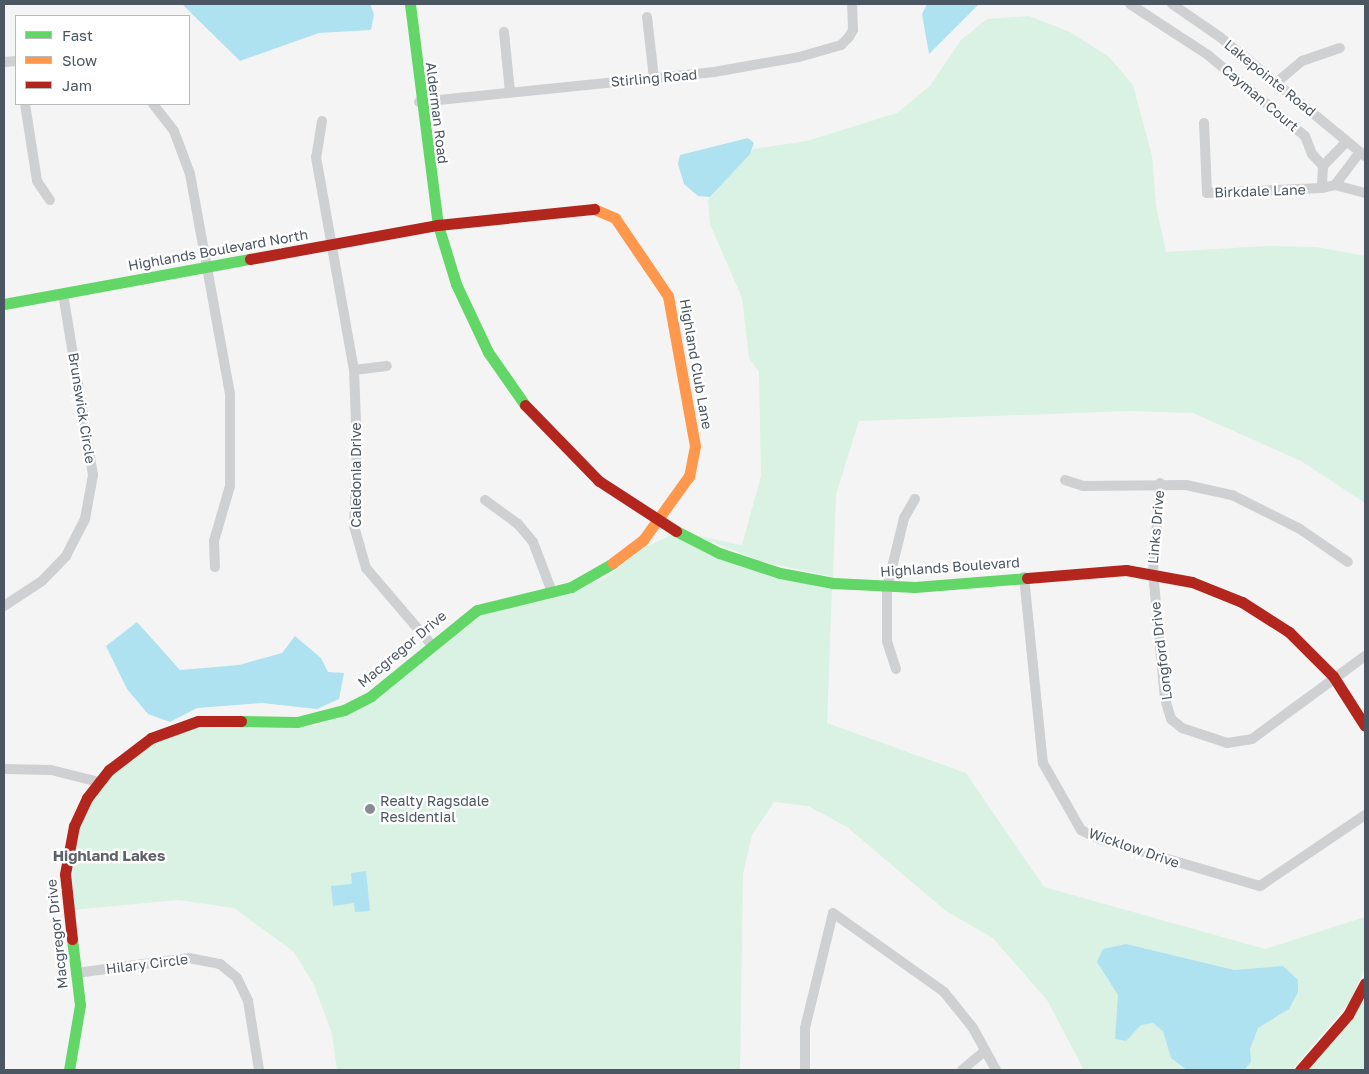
<!DOCTYPE html>
<html>
<head>
<meta charset="utf-8">
<style>
	body { margin:0 }
	#map { position:relative; width:1369px; height:1074px; overflow:hidden; background:#f4f4f4; font-family:"Golos Text",sans-serif }
	div>[style] { position:absolute }
	.green>* { inset:0; background:#d9f2e3 }
	.water>* { inset:0; background:#aee2f0 }
	.street>* { height:10px; margin:-5px; padding:0 5px; transform-origin:5px; border-radius:5px; background:#ced0d2 }
	.fast>* { height:11px; margin:-5.5px; padding:0 5.5px; transform-origin:5.5px; border-radius:5.5px; background:#63d668 }
	.slow>* { height:11px; margin:-5.5px; padding:0 5.5px; transform-origin:5.5px; border-radius:5.5px; background:#ff974d }
	.jam>* { height:11px; margin:-5.5px; padding:0 5.5px; transform-origin:5.5px; border-radius:5.5px; background:#b3261e }
	.dots>* { width:14px; height:14px; translate:-50% -50%; box-sizing:border-box; border:2px solid #fff; border-radius:50% }
	span { translate:-50% -50%; white-space:nowrap; text-align:center; line-height:1.15; -webkit-text-stroke:4.5px #fff; paint-order:stroke }
	.street-label { font-size:14px; color:#4a5661 }
	.poi-label { font-size:14px; color:#4a5661 }
	.left { translate:0 -50%; text-align:left }
	.neighbourhood-label { font-size:15px; color:#5f6368; font-weight:700 }
	.frame { position:absolute; inset:0; border:5px solid #4a5661; pointer-events:none }
	.legend { position:absolute; left:15px; top:15px; width:175px; height:90px; box-sizing:border-box; background:#fff; border:1px solid #b7bbc0; margin:0; padding:6px 9px; list-style:none; font-size:15px; color:#4a5661 }
	.legend li { display:flex; align-items:center; gap:10px; height:25px }
	.legend b { width:25px; border:1px solid #b7bbc0 }
</style>
</head>
<body>
<div id="map">
	<div class="green">
		<div style="clip-path:polygon(1029px 16px,1070px 32px,1109px 57px,1133px 85px,1152px 156px,1156px 206px,1166px 252px,1267px 246px,1317px 247px,1365px 256px,1365px 503px,1301px 461px,1193px 413px,1128px 411px,859px 421px,836px 494px,833px 577px,764px 562px,694px 535px,742px 545px,761px 476px,759px 372px,749px 358px,742px 298px,710px 224px,708px 200px,753px 149px,807px 141px,897px 113px,930px 86px,961px 40px,987px 19px)"></div>
		<div style="clip-path:polygon(671px 535px,832px 589px,827px 723px,966px 773px,1044px 887px,1265px 949px,1365px 917px,1365px 968px,1351px 1000px,1292px 1070px,1084px 1070px,1047px 1000px,993px 938px,946px 911px,847px 827px,808px 806px,774px 802px,752px 835px,743px 874px,740px 1070px,337px 1070px,332px 1034px,314px 985px,294px 952px,234px 908px,178px 900px,72px 910px,75px 843px,92px 800px,115px 772px,154px 743px,199px 727px,313px 726px,345px 716px,479px 615px,604px 579px,642px 549px)"></div>
		<div style="clip-path:polygon(1365px 996px,1365px 1070px,1308px 1070px)"></div>
	</div>
	<div class="water">
		<div style="clip-path:polygon(182px 4px,370px 4px,374px 14px,371px 30px,319px 33px,240px 61px)"></div>
		<div style="clip-path:polygon(927px 4px,979px 4px,929px 54px,922px 14px)"></div>
		<div style="clip-path:polygon(748px 138px,754px 143px,750px 154px,710px 197px,698px 196px,684px 184px,678px 164px,680px 155px)"></div>
		<div style="clip-path:polygon(137px 622px,180px 670px,239px 665px,282px 653px,295px 636px,321px 658px,328px 672px,344px 673px,339px 699px,317px 709px,262px 703px,197px 708px,170px 722px,148px 714px,127px 689px,106px 646px)"></div>
		<div style="clip-path:polygon(366px 871px,370px 911px,355px 912px,354px 903px,333px 906px,331px 886px,352px 884px,351px 873px)"></div>
		<div style="clip-path:polygon(1126px 944px,1234px 970px,1283px 966px,1298px 980px,1298px 992px,1289px 1009px,1258px 1028px,1250px 1049px,1251px 1062px,1244px 1070px,1187px 1070px,1171px 1058px,1163px 1031px,1153px 1023px,1141px 1025px,1126px 1041px,1115px 1039px,1118px 995px,1097px 962px,1103px 949px)"></div>
	</div>
	<div class="street">
		<div style="left:1130px;top:4px;width:93px;rotate:33.2deg"></div>
		<div style="left:1208px;top:55px;width:126px;rotate:39.9deg"></div>
		<div style="left:1305px;top:136px;width:19px;rotate:69deg"></div>
		<div style="left:1312px;top:154px;width:16px;rotate:47deg"></div>
		<div style="left:1323px;top:166px;width:22px;rotate:93deg"></div>
		<div style="left:1322px;top:188px;width:13px;rotate:-13deg"></div>
		<div style="left:1335px;top:185px;width:31px;rotate:15deg"></div>
		<div style="left:1172px;top:4px;width:58px;rotate:34.5deg"></div>
		<div style="left:1220px;top:37px;width:188px;rotate:39.4deg"></div>
		<div style="left:647px;top:17px;width:61px;rotate:83.5deg"></div>
		<div style="left:504px;top:32px;width:60px;rotate:84.3deg"></div>
		<div style="left:4px;top:62px;width:12px;rotate:-5deg"></div>
		<div style="left:1277px;top:82px;width:33px;rotate:-40deg"></div>
		<div style="left:1302px;top:61px;width:40px;rotate:-18.9deg"></div>
		<div style="left:419px;top:102px;width:297px;rotate:-5.8deg"></div>
		<div style="left:714px;top:72px;width:86px;rotate:-10deg"></div>
		<div style="left:799px;top:57px;width:44px;rotate:-15.9deg"></div>
		<div style="left:841px;top:45px;width:11px;rotate:-45deg"></div>
		<div style="left:849px;top:37px;width:8px;rotate:-60deg"></div>
		<div style="left:853px;top:30px;width:26px;rotate:-92deg"></div>
		<div style="left:25px;top:104px;width:78px;rotate:81.1deg"></div>
		<div style="left:37px;top:181px;width:23px;rotate:56deg"></div>
		<div style="left:153px;top:104px;width:34px;rotate:52deg"></div>
		<div style="left:174px;top:131px;width:46px;rotate:69.6deg"></div>
		<div style="left:190px;top:174px;width:224px;rotate:79.7deg"></div>
		<div style="left:230px;top:394px;width:92px;rotate:90deg"></div>
		<div style="left:230px;top:486px;width:57px;rotate:106.2deg"></div>
		<div style="left:214px;top:541px;width:26px;rotate:88deg"></div>
		<div style="left:322px;top:121px;width:36px;rotate:99deg"></div>
		<div style="left:316px;top:157px;width:216px;rotate:79.9deg"></div>
		<div style="left:354px;top:370px;width:78px;rotate:87.8deg"></div>
		<div style="left:357px;top:448px;width:78px;rotate:92.2deg"></div>
		<div style="left:354px;top:526px;width:44px;rotate:74.1deg"></div>
		<div style="left:366px;top:568px;width:100px;rotate:49.5deg"></div>
		<div style="left:1204px;top:123px;width:70px;rotate:87.5deg"></div>
		<div style="left:1207px;top:193px;width:115px;rotate:-2.5deg"></div>
		<div style="left:1323px;top:166px;width:33px;rotate:-46deg"></div>
		<div style="left:1335px;top:185px;width:41px;rotate:-52.9deg"></div>
		<div style="left:354px;top:370px;width:33px;rotate:-7deg"></div>
		<div style="left:1065px;top:480px;width:19px;rotate:18deg"></div>
		<div style="left:1083px;top:486px;width:103px;rotate:-0.6deg"></div>
		<div style="left:1186px;top:485px;width:47px;rotate:12.3deg"></div>
		<div style="left:1232px;top:495px;width:76px;rotate:26.6deg"></div>
		<div style="left:1300px;top:529px;width:58px;rotate:34.5deg"></div>
		<div style="left:1160px;top:483px;width:89px;rotate:94.5deg"></div>
		<div style="left:1153px;top:572px;width:128px;rotate:84.6deg"></div>
		<div style="left:1165px;top:699px;width:21px;rotate:73deg"></div>
		<div style="left:1171px;top:719px;width:14px;rotate:39deg"></div>
		<div style="left:1182px;top:728px;width:47px;rotate:18.4deg"></div>
		<div style="left:1227px;top:743px;width:25px;rotate:-9deg"></div>
		<div style="left:1252px;top:739px;width:140px;rotate:-36.3deg"></div>
		<div style="left:485px;top:500px;width:41px;rotate:36deg"></div>
		<div style="left:518px;top:524px;width:23px;rotate:50deg"></div>
		<div style="left:533px;top:542px;width:53px;rotate:69.2deg"></div>
		<div style="left:1024px;top:577px;width:187px;rotate:84.2deg"></div>
		<div style="left:1043px;top:763px;width:77px;rotate:60.4deg"></div>
		<div style="left:1081px;top:830px;width:20px;rotate:27deg"></div>
		<div style="left:1099px;top:839px;width:168px;rotate:16.3deg"></div>
		<div style="left:1260px;top:886px;width:127px;rotate:-34.1deg"></div>
		<div style="left:4px;top:606px;width:45px;rotate:-33.3deg"></div>
		<div style="left:42px;top:581px;width:35px;rotate:-46deg"></div>
		<div style="left:66px;top:556px;width:42px;rotate:-62.8deg"></div>
		<div style="left:85px;top:519px;width:45px;rotate:-79.7deg"></div>
		<div style="left:93px;top:475px;width:183px;rotate:-99.4deg"></div>
		<div style="left:896px;top:669px;width:29px;rotate:-108deg"></div>
		<div style="left:887px;top:641px;width:53px;rotate:-90deg"></div>
		<div style="left:887px;top:588px;width:72px;rotate:-76.3deg"></div>
		<div style="left:904px;top:518px;width:22px;rotate:-60deg"></div>
		<div style="left:4px;top:769px;width:47px;rotate:1.2deg"></div>
		<div style="left:51px;top:770px;width:49px;rotate:14deg"></div>
		<div style="left:76px;top:973px;width:114px;rotate:-7.6deg"></div>
		<div style="left:189px;top:958px;width:32px;rotate:11deg"></div>
		<div style="left:220px;top:964px;width:22px;rotate:39deg"></div>
		<div style="left:237px;top:978px;width:25px;rotate:64deg"></div>
		<div style="left:248px;top:1001px;width:70px;rotate:80.9deg"></div>
		<div style="left:805px;top:1070px;width:42px;rotate:-90deg"></div>
		<div style="left:805px;top:1028px;width:118px;rotate:-76.3deg"></div>
		<div style="left:833px;top:913px;width:136px;rotate:35.4deg"></div>
		<div style="left:944px;top:992px;width:46px;rotate:51.1deg"></div>
		<div style="left:973px;top:1028px;width:48px;rotate:61.3deg"></div>
		<div style="left:962px;top:1070px;width:30px;rotate:-40deg"></div>
	</div>
	<div class="fast">
		<div style="left:410px;top:4px;width:223px;rotate:82.8deg"></div>
		<div style="left:438px;top:225px;width:62px;rotate:73deg"></div>
		<div style="left:456px;top:284px;width:75px;rotate:64.8deg"></div>
		<div style="left:488px;top:352px;width:65px;rotate:55.1deg"></div>
		<div style="left:4px;top:304px;width:250px;rotate:-10.4deg"></div>
		<div style="left:676px;top:531px;width:48px;rotate:27.1deg"></div>
		<div style="left:719px;top:553px;width:64px;rotate:18.2deg"></div>
		<div style="left:780px;top:573px;width:54px;rotate:10.7deg"></div>
		<div style="left:833px;top:583px;width:82px;rotate:2.8deg"></div>
		<div style="left:915px;top:587px;width:112px;rotate:-4.6deg"></div>
		<div style="left:241px;top:721px;width:56px;rotate:1deg"></div>
		<div style="left:297px;top:722px;width:49px;rotate:-14.3deg"></div>
		<div style="left:344px;top:710px;width:30px;rotate:-27deg"></div>
		<div style="left:371px;top:696px;width:136px;rotate:-39.1deg"></div>
		<div style="left:477px;top:610px;width:97px;rotate:-13.7deg"></div>
		<div style="left:571px;top:587px;width:48px;rotate:-29.7deg"></div>
		<div style="left:69px;top:1070px;width:66px;rotate:-80.4deg"></div>
		<div style="left:80px;top:1005px;width:66px;rotate:-96.9deg"></div>
	</div>
	<div class="slow">
		<div style="left:594px;top:209px;width:23px;rotate:23deg"></div>
		<div style="left:615px;top:218px;width:94px;rotate:55.8deg"></div>
		<div style="left:668px;top:296px;width:152px;rotate:79.8deg"></div>
		<div style="left:695px;top:446px;width:31px;rotate:101deg"></div>
		<div style="left:689px;top:476px;width:79px;rotate:125.7deg"></div>
		<div style="left:643px;top:540px;width:38px;rotate:143deg"></div>
	</div>
	<div class="jam">
		<div style="left:250px;top:259px;width:191px;rotate:-10.3deg"></div>
		<div style="left:438px;top:225px;width:157px;rotate:-5.9deg"></div>
		<div style="left:525px;top:405px;width:106px;rotate:45.8deg"></div>
		<div style="left:599px;top:481px;width:92px;rotate:33deg"></div>
		<div style="left:1027px;top:578px;width:99px;rotate:-4.6deg"></div>
		<div style="left:1126px;top:570px;width:67px;rotate:10.3deg"></div>
		<div style="left:1192px;top:582px;width:54px;rotate:21.8deg"></div>
		<div style="left:1242px;top:602px;width:56px;rotate:32.6deg"></div>
		<div style="left:1289px;top:632px;width:62px;rotate:45deg"></div>
		<div style="left:1333px;top:676px;width:59px;rotate:57.4deg"></div>
		<div style="left:72px;top:939px;width:65px;rotate:-96.1deg"></div>
		<div style="left:65px;top:874px;width:49px;rotate:-79.4deg"></div>
		<div style="left:74px;top:826px;width:31px;rotate:-65deg"></div>
		<div style="left:87px;top:798px;width:36px;rotate:-52deg"></div>
		<div style="left:109px;top:770px;width:53px;rotate:-37.3deg"></div>
		<div style="left:151px;top:738px;width:50px;rotate:-19.9deg"></div>
		<div style="left:198px;top:721px;width:43px"></div>
		<div style="left:1300px;top:1070px;width:73px;rotate:-48.9deg"></div>
		<div style="left:1348px;top:1015px;width:36px;rotate:-62deg"></div>
	</div>
	<div class="dots">
		<div style="left:370px;top:809px;background:#868d94"></div>
	</div>
	<div class="street-label">
		<span style="left:654px;top:78px;rotate:-5deg">Stirling Road</span>
		<span style="left:1270px;top:78px;rotate:39deg">Lakepointe Road</span>
		<span style="left:1260px;top:98px;rotate:40deg">Cayman Court</span>
		<span style="left:437px;top:113px;rotate:83deg">Alderman Road</span>
		<span style="left:1260px;top:191px;rotate:-2deg">Birkdale Lane</span>
		<span style="left:218px;top:250px;rotate:-10deg">Highlands Boulevard North</span>
		<span style="left:696px;top:364px;rotate:80deg">Highland Club Lane</span>
		<span style="left:82px;top:408px;rotate:81deg">Brunswick Circle</span>
		<span style="left:356px;top:475px;rotate:-90deg">Caledonia Drive</span>
		<span style="left:1156px;top:527px;rotate:-85deg">Links Drive</span>
		<span style="left:950px;top:567px;rotate:-4deg">Highlands Boulevard</span>
		<span style="left:402px;top:649px;rotate:-40deg">Macgregor Drive</span>
		<span style="left:1161px;top:651px;rotate:-97deg">Longford Drive</span>
		<span style="left:1134px;top:848px;rotate:19deg">Wicklow Drive</span>
		<span style="left:57px;top:934px;rotate:-96deg">Macgregor Drive</span>
		<span style="left:147px;top:964px;rotate:-7deg">Hilary Circle</span>
	</div>
	<div class="poi-label">
		<span class="left" style="left:380px;top:809px">Realty Ragsdale<br>Residential</span>
	</div>
	<div class="neighbourhood-label">
		<span style="left:109px;top:856px">Highland Lakes</span>
	</div>
	<div class="frame"></div>
	<ul class="legend">
	<li><b style="height:6px;background:#63d668"></b>Fast</li>
	<li><b style="height:6px;background:#ff974d"></b>Slow</li>
	<li><b style="height:6px;background:#b3261e"></b>Jam</li>
	</ul>
</div>
</body>
</html>
